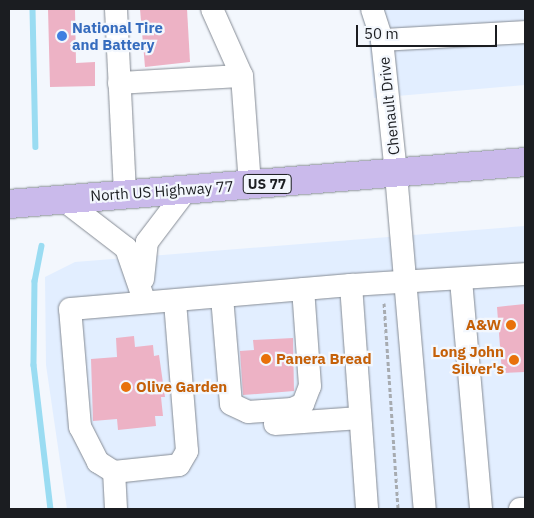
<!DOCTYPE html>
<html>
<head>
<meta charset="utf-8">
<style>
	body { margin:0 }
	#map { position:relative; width:534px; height:518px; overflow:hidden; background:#f3f7fd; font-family:"IBM Plex Sans",sans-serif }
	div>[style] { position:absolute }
	.built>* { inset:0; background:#e2eeff }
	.stream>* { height:5.5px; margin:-2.75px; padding:0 2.75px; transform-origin:2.75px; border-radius:2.75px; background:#9adcf2 }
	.building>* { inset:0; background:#edb2c5 }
	.path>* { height:3px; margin-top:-1.5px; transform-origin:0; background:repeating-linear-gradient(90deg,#a7abb0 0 4px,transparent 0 6.5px) }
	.roads { filter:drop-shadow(0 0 1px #868c95) drop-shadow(0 0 1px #868c95) }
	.minor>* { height:22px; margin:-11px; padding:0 11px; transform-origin:11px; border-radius:11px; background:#fff }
	.major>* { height:28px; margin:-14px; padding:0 14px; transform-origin:14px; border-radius:14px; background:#cabaeb }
	.dots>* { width:14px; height:14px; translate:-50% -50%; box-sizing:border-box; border:2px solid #f3f7fd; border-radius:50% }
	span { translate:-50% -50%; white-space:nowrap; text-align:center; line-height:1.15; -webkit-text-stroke:4.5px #f3f7fd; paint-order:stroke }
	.shield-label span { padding:1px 4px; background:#f3f7fd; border:1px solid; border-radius:4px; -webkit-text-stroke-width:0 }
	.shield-label { font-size:14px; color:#1b1d21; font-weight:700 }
	.shop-label { font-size:15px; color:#366cbe; font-weight:700 }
	.left { translate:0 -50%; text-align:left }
	.street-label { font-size:15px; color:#1b1d21 }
	.food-label { font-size:15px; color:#c56008; font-weight:700 }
	.right { translate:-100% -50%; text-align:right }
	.frame { position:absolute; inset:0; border:10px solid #1b1d21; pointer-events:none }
	.scale { position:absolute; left:356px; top:25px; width:141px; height:22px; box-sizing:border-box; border:2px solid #1b1d21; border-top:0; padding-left:6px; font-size:15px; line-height:18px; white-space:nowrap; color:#1b1d21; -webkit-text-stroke:4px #f3f7fd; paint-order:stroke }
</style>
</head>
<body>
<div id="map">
	<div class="built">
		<div style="clip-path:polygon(360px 9px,525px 9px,525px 85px,374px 98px,369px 41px)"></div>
		<div style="clip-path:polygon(525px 226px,525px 509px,67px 509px,46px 365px,45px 277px,75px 262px)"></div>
	</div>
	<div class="stream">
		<div style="left:33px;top:9px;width:138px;rotate:88.8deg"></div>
		<div style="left:42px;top:246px;width:36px;rotate:101deg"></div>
		<div style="left:35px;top:281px;width:84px;rotate:90.7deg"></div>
		<div style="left:34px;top:365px;width:145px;rotate:83.3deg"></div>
	</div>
	<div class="building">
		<div style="clip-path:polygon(48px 9px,75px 9px,76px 63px,95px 62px,95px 86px,50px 87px)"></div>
		<div style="clip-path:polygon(140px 9px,187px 9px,190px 62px,145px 67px)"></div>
		<div style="clip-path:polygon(525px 304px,525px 372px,502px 373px,497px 307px)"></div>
		<div style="clip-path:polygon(134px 336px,135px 347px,153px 345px,154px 356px,159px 355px,165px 397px,161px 397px,163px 416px,155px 416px,156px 426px,118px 430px,117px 419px,93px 421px,91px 359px,117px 357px,116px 338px)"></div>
		<div style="clip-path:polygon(293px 338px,294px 391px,243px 395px,240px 351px,254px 350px,253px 340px)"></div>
	</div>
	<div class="path">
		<div style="left:384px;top:303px;width:206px;rotate:86.1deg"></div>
	</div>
	<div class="roads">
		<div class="minor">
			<div style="left:116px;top:9px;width:183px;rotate:87.2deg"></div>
			<div style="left:212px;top:9px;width:73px;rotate:65.9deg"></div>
			<div style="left:242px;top:76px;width:109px;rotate:85.8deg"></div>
			<div style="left:372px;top:9px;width:33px;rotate:72deg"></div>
			<div style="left:382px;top:40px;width:135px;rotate:84deg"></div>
			<div style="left:396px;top:174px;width:336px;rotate:85.1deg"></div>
			<div style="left:382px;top:40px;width:143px;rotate:-3.2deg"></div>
			<div style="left:119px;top:83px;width:123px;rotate:-3.3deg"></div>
			<div style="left:61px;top:198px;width:82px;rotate:37.6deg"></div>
			<div style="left:126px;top:248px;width:55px;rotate:70.9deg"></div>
			<div style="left:143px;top:279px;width:37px;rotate:-84deg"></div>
			<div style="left:147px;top:242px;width:68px;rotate:-52.8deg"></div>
			<div style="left:461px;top:280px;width:230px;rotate:85deg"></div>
			<div style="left:351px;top:285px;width:174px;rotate:-3.6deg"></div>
			<div style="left:222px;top:297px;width:107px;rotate:85.2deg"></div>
			<div style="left:231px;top:404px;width:19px;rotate:25deg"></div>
			<div style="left:248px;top:412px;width:44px;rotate:-3.9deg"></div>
			<div style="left:292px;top:409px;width:12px;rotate:-24deg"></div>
			<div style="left:303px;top:404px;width:19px;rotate:-69deg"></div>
			<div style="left:310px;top:386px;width:97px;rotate:-94.1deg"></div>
			<div style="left:275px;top:424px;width:85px;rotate:-4deg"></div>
			<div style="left:114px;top:472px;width:19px;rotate:-148deg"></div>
			<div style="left:98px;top:462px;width:39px;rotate:-117deg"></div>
			<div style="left:80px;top:427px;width:118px;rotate:-94.8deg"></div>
			<div style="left:70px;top:309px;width:282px;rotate:-4.9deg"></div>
			<div style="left:351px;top:285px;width:225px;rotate:85.9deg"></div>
			<div style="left:116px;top:509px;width:37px;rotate:-93deg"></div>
			<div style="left:114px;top:472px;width:65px;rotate:-6.1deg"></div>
			<div style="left:179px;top:465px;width:16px;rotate:-60deg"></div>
			<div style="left:187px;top:451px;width:150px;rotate:-94.6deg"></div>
			<div style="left:520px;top:509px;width:5px"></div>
		</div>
		<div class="major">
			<div style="left:9px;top:204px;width:518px;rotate:-4.65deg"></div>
		</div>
	</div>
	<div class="dots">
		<div style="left:62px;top:36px;background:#3f7fe0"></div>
		<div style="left:511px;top:325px;background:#e8710a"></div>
		<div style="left:266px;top:359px;background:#e8710a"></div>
		<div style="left:514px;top:360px;background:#e8710a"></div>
		<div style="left:126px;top:387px;background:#e8710a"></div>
	</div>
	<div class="shield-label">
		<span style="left:267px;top:184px">US 77</span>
	</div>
	<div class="shop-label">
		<span class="left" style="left:72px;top:36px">National Tire<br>and Battery</span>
	</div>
	<div class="street-label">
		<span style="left:389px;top:106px;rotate:-96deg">Chenault Drive</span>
		<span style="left:162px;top:191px;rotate:-4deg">North US Highway 77</span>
	</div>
	<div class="food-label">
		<span class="right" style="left:501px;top:325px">A&amp;W</span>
		<span class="right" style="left:504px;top:360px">Long John<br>Silver's</span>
		<span class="left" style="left:276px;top:359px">Panera Bread</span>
		<span class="left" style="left:136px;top:387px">Olive Garden</span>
	</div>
	<div class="frame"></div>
	<div class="scale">50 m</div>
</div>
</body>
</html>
